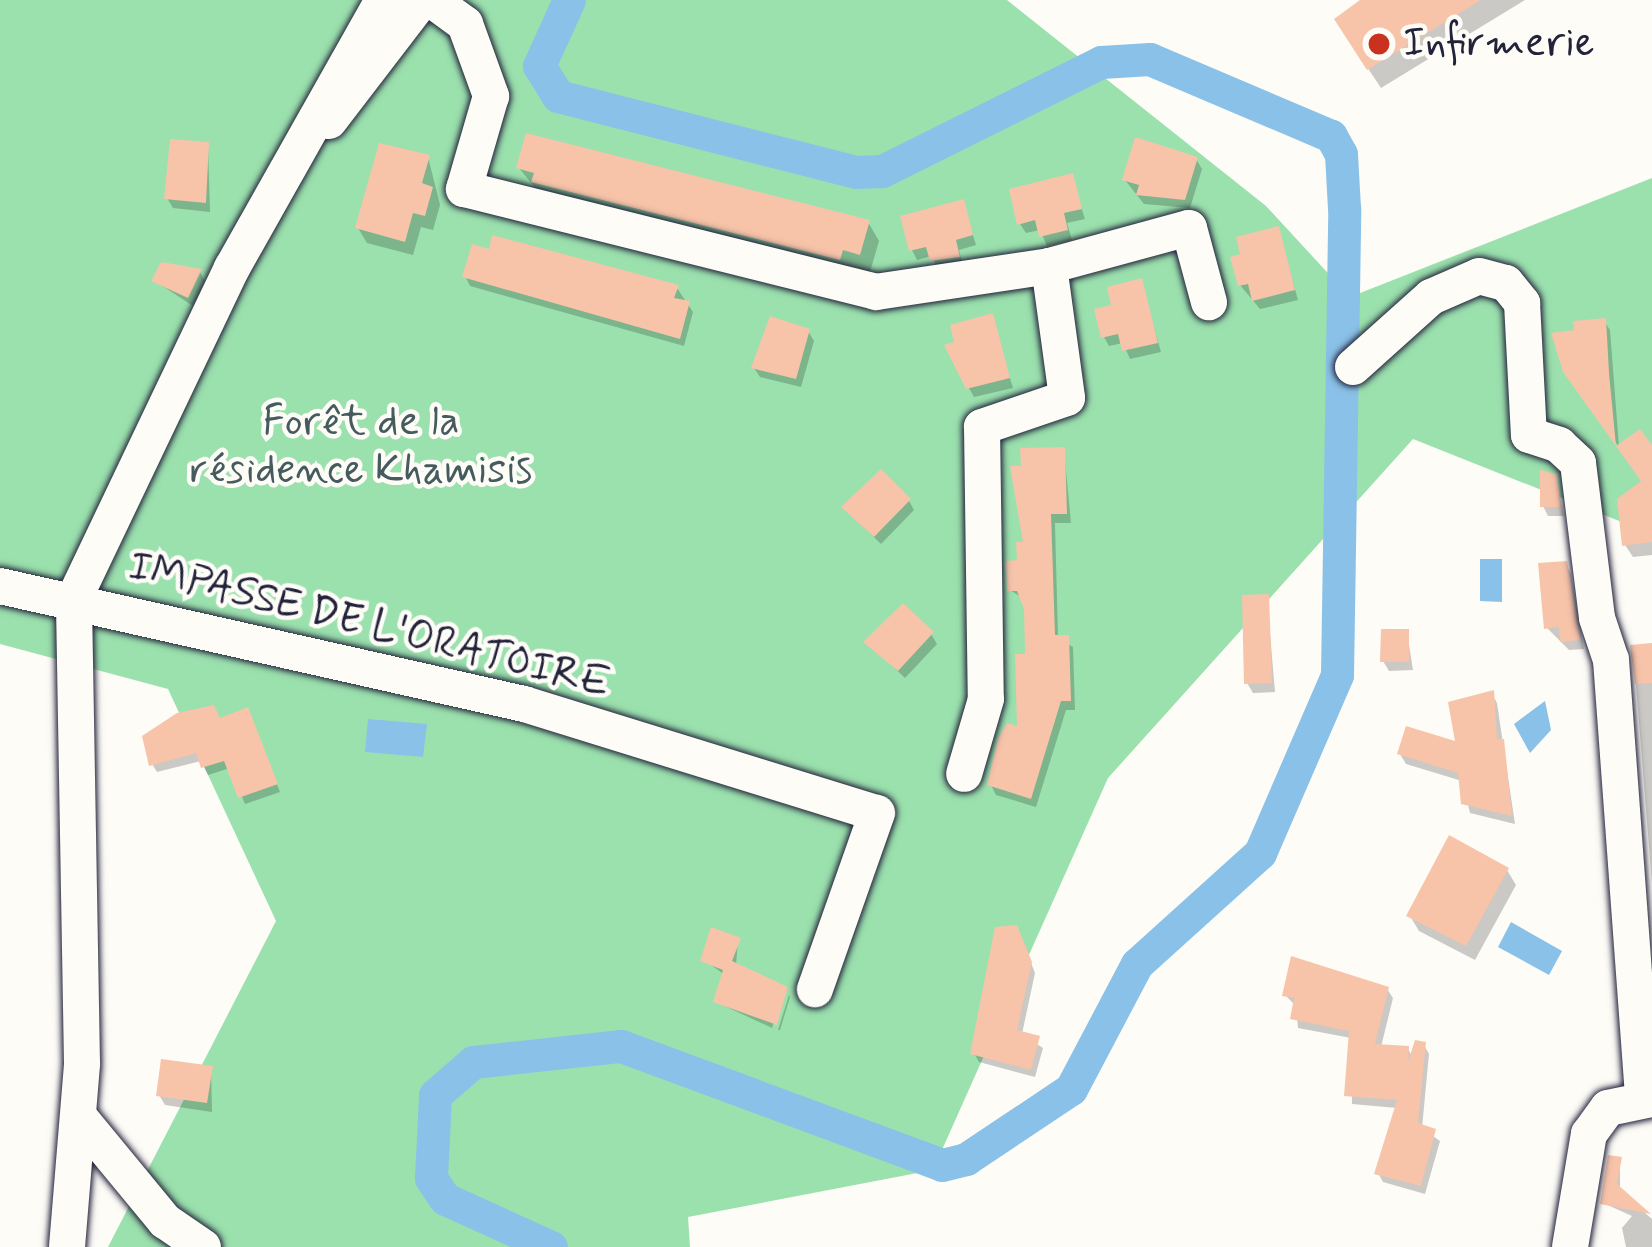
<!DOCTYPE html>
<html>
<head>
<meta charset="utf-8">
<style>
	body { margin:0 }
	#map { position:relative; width:1652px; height:1247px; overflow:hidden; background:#fdfcf7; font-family:Mynerve,sans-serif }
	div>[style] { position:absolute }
	.green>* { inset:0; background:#9be1ae }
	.water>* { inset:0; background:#8ac1e8 }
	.shadow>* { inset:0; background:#0003 }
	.canal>* { height:33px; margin:-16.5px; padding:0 16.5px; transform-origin:16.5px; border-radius:16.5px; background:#8ac1e8 }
	.building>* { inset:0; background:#f7c3a9 }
	.roads { filter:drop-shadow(0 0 3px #22223b) drop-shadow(0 0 3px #22223b) }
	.minor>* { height:36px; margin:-18px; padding:0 18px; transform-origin:18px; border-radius:18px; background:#fdfcf7 }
	.dots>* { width:33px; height:33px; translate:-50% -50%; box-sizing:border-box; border:6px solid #fdfcf7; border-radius:50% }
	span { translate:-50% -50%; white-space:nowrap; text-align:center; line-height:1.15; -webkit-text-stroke:9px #fdfcf7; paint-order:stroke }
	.poi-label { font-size:42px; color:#22223b }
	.left { translate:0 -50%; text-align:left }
	.park-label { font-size:42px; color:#465b5e }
	.street-label { font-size:42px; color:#22223b }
</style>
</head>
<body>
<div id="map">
	<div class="green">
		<div style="clip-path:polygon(0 0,1007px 0,1266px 206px,1350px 297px,1652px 178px,1652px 534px,1413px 439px,1108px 778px,933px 1170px,688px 1217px,690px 1247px,108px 1247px,276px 921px,168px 689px,0 644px)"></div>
	</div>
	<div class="water">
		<div style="clip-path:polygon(1480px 559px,1502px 559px,1502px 602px,1480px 601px)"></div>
		<div style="clip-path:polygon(1545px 701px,1551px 730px,1530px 753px,1514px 724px)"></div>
		<div style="clip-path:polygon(368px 719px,427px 724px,423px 757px,365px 752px)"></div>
		<div style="clip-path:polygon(1511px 922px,1562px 951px,1549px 975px,1498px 947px)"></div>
	</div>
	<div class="shadow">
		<div style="clip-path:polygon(1369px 0,1525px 0,1381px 88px,1349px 40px)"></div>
		<div style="clip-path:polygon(208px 145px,210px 212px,173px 208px,167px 198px)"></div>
		<div style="clip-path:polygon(428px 157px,440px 205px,433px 230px,421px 227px,413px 255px,367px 243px,358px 228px)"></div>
		<div style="clip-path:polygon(1196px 159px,1202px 169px,1190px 208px,1144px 204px,1125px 180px)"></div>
		<div style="clip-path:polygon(519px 168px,868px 222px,879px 241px,870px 272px,853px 267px,850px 277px,545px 200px)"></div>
		<div style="clip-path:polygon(1072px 179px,1085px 219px,1067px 223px,1072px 240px,1047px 246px,1040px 230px,1026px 233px,1020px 224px)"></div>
		<div style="clip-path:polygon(963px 203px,976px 245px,959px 250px,963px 266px,938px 270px,932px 256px,917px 260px,912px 250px)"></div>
		<div style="clip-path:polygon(1278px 229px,1298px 300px,1260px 309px,1240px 285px)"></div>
		<div style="clip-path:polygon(491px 253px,677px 288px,693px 312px,684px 346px,470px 286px,465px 276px)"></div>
		<div style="clip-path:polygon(200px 272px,205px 281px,193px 306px,155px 281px)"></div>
		<div style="clip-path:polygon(1141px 282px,1161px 352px,1130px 359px,1123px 343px,1109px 346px,1104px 337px,1114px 307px)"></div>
		<div style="clip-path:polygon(991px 317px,1013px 388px,974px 397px,969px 388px)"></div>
		<div style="clip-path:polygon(1604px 321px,1610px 330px,1619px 447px,1564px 368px,1554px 336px)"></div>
		<div style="clip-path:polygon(808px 331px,814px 341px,801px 387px,760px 377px,754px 368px)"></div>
		<div style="clip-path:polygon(1064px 450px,1071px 523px,1055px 523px,1058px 638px,1073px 647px,1075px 710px,1066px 710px,1036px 807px,996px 795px,991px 785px,1020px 730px,1028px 657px,1024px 599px,1010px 590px,1027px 545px,1013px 469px)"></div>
		<div style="clip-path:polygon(1652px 451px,1652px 555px,1633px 557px,1625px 545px)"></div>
		<div style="clip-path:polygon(1557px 483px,1564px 516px,1548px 516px,1543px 506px)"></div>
		<div style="clip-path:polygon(909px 501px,914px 510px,881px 544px,844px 508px)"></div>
		<div style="clip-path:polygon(1566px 564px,1571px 574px,1584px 649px,1569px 650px,1547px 628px)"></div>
		<div style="clip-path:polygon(1267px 597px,1275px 692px,1253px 693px,1247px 683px)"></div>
		<div style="clip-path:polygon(1407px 632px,1413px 670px,1389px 671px,1383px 661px)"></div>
		<div style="clip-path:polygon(931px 634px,937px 644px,905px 678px,867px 642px)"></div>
		<div style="clip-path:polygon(1652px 646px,1652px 884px,1633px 648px)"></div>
		<div style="clip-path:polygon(1492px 694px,1497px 703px,1515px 824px,1470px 813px,1462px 781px,1406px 764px,1400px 754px,1459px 745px)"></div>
		<div style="clip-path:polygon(251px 719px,280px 792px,245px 804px,230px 768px,208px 775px,201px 761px,157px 772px,152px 764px,219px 721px)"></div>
		<div style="clip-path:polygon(1507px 870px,1516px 885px,1475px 960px,1419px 931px,1410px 916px)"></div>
		<div style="clip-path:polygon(1021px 937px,1035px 973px,1022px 1034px,1043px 1048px,1035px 1077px,979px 1062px,974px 1053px)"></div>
		<div style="clip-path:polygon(738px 940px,736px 966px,784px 990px,772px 1028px,716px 1002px,725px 975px,704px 960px)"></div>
		<div style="clip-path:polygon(1387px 989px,1393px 998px,1381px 1047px,1408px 1049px,1413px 1058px,1424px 1045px,1429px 1054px,1422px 1128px,1440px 1141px,1425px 1194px,1383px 1182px,1378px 1173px,1397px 1108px,1352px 1104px,1351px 1038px,1298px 1028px,1296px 1006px,1285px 995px)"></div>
		<div style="clip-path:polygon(789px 995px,790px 997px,780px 1030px,778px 1030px)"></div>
		<div style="clip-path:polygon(211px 1068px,212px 1112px,165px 1105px,159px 1095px)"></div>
		<div style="clip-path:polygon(1620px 1160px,1620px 1191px,1652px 1219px,1652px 1247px,1626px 1247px,1622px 1228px,1632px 1216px,1603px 1203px)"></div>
	</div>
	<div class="canal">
		<div style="left:551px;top:1247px;width:116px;rotate:-155.6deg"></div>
		<div style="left:445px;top:1199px;width:25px;rotate:-124deg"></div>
		<div style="left:431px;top:1178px;width:83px;rotate:-87.2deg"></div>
		<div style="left:435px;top:1095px;width:50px;rotate:-41deg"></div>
		<div style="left:473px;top:1062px;width:149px;rotate:-6.2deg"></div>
		<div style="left:621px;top:1046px;width:342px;rotate:20.3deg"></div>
		<div style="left:942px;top:1165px;width:25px;rotate:-14deg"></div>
		<div style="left:966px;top:1159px;width:126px;rotate:-33.7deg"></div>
		<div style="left:1071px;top:1089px;width:141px;rotate:-62.2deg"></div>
		<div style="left:1137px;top:964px;width:166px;rotate:-42.1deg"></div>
		<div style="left:1260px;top:853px;width:194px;rotate:-66.6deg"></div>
		<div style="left:1337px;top:675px;width:467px;rotate:-89.1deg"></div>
		<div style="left:1344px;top:208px;width:54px;rotate:-93.2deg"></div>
		<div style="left:1341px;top:154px;width:21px;rotate:-119deg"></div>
		<div style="left:1331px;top:136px;width:197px;rotate:-157deg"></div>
		<div style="left:1150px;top:59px;width:49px;rotate:176.5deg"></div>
		<div style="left:1101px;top:62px;width:245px;rotate:153.5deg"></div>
		<div style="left:882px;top:171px;width:26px;rotate:178deg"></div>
		<div style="left:856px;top:172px;width:308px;rotate:-165.7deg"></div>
		<div style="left:558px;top:96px;width:36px;rotate:-122deg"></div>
		<div style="left:539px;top:66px;width:72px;rotate:-65.6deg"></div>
	</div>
	<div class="building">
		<div style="clip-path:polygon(1360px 0,1481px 0,1367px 70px,1334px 19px)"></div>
		<div style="clip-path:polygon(526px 133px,870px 220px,860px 255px,843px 250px,840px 260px,531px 182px,534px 173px,516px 168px)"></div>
		<div style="clip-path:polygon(1135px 137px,1198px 157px,1185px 200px,1136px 195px,1139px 185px,1122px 180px)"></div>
		<div style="clip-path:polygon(170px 139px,209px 142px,206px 203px,164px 199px)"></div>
		<div style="clip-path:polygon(379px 143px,430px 155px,422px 183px,433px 187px,425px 216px,413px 213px,405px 242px,355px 228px)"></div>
		<div style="clip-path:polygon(1073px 173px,1082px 209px,1064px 213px,1068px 230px,1039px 237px,1035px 220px,1017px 225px,1009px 189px)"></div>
		<div style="clip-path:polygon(964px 199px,973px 235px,956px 240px,960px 257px,930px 261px,926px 247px,909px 251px,900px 216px)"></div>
		<div style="clip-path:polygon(1279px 226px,1295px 290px,1252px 301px,1248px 284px,1238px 286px,1230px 257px,1240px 254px,1236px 237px)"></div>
		<div style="clip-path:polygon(492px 235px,679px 285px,674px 298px,690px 301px,680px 339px,462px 277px,472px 244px,489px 249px)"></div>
		<div style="clip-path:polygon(161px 262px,202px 269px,188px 298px,151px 281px)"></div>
		<div style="clip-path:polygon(1142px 278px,1158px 343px,1122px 351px,1118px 334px,1101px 338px,1094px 309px,1111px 305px,1107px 287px)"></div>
		<div style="clip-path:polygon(993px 313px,1010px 378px,966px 389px,944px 345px,954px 342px,950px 325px)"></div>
		<div style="clip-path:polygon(770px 316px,810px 329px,796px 379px,751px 368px)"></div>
		<div style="clip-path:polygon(1606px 318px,1609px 373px,1616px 446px,1563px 372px,1551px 333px,1574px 330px,1573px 321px)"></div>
		<div style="clip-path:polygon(1640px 429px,1652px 445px,1652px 542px,1622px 546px,1617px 499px,1641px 481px,1616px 446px)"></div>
		<div style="clip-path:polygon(1065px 447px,1067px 514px,1051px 514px,1055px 635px,1069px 635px,1071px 701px,1061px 701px,1031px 799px,987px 785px,998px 739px,1007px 723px,1017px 726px,1015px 654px,1025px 654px,1024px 609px,1017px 591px,1007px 591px,1006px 561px,1017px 560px,1016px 542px,1023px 542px,1010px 466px,1021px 466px,1020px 448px)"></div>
		<div style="clip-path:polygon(881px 469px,911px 499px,874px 537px,841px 507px)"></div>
		<div style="clip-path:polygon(1540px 470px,1557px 474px,1561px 507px,1540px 507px)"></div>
		<div style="clip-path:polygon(1567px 561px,1580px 640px,1560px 642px,1559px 627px,1544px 629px,1538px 563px)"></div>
		<div style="clip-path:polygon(1269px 594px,1272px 683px,1244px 684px,1242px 595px)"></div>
		<div style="clip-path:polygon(903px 603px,934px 632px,898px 671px,863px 642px)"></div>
		<div style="clip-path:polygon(1381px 629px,1409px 629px,1409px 662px,1380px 662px)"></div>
		<div style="clip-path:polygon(1652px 643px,1652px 683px,1635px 684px,1630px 645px)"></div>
		<div style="clip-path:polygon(1494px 690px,1497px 739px,1504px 739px,1512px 816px,1461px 804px,1458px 773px,1397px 754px,1406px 726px,1455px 741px,1448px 702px)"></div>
		<div style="clip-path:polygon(214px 705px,220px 718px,248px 707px,278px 784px,238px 798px,224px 761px,201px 768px,196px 753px,149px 766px,142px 736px,177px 713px)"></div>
		<div style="clip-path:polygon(1449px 835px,1509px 868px,1466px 946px,1406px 916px)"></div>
		<div style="clip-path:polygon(1017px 925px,1032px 962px,1017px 1030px,1040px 1036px,1031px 1070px,970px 1054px,995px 927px)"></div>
		<div style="clip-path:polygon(711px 927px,741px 938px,732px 961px,788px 987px,777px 1025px,713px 1002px,723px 970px,700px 961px)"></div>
		<div style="clip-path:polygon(1291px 956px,1389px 987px,1375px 1044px,1409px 1046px,1408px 1062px,1415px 1040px,1426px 1042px,1418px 1123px,1436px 1129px,1421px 1186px,1374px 1174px,1397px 1100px,1344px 1096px,1349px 1031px,1290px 1019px,1294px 998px,1282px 996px)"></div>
		<div style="clip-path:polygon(161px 1059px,213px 1066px,207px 1103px,156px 1096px)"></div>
		<div style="clip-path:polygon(1608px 1155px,1622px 1157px,1617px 1184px,1651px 1214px,1600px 1204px)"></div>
	</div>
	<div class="roads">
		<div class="minor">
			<div style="left:432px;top:0;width:41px;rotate:36deg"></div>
			<div style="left:465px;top:24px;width:77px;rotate:70.1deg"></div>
			<div style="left:491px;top:96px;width:97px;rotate:106.2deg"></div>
			<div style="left:464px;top:189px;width:425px;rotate:14deg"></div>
			<div style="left:876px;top:292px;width:175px;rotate:-8.5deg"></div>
			<div style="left:1049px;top:266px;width:133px;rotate:82.2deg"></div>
			<div style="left:1067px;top:398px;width:90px;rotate:161.2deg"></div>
			<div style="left:982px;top:427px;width:272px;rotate:89.2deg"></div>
			<div style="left:986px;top:699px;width:78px;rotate:106.3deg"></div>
			<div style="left:329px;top:121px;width:153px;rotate:-52.5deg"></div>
			<div style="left:1049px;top:266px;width:145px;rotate:-15.2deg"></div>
			<div style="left:1189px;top:228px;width:77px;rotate:74.9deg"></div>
			<div style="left:1353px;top:367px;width:105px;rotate:-41.9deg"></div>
			<div style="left:1431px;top:297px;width:52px;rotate:-23.6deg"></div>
			<div style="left:1479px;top:276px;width:28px;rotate:15deg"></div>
			<div style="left:1506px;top:283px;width:26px;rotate:51deg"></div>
			<div style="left:1522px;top:303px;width:132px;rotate:87deg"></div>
			<div style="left:1529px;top:435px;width:32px;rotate:18deg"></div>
			<div style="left:1559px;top:445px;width:26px;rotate:43deg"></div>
			<div style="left:1578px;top:463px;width:156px;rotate:83deg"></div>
			<div style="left:1597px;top:618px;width:44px;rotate:71.6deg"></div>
			<div style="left:1611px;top:660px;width:439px;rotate:85.8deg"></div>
			<div style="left:0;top:586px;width:537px;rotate:12.69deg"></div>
			<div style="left:524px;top:704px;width:369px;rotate:17.2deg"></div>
			<div style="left:877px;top:813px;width:187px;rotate:109.4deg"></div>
			<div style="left:80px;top:1118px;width:134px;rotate:50.5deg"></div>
			<div style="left:165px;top:1221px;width:46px;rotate:34.4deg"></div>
			<div style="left:67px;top:1247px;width:185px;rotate:-85.3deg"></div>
			<div style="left:82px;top:1063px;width:464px;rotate:-91deg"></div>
			<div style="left:74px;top:599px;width:367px;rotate:-64.5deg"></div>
			<div style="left:232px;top:268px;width:308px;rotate:-60.6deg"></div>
			<div style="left:1570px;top:1247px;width:115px;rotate:-80.5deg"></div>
			<div style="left:1589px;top:1134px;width:32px;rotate:-54deg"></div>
			<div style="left:1608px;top:1108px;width:45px;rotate:-11.6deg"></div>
		</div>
	</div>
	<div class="dots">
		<div style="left:1379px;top:44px;background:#c8321e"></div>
	</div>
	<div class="poi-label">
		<span class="left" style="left:1403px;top:44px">Infirmerie</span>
	</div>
	<div class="park-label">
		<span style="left:361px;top:447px">Forêt de la<br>résidence Khamisis</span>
	</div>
	<div class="street-label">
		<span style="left:369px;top:626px;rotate:14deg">IMPASSE DE L'ORATOIRE</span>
	</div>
</div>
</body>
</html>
